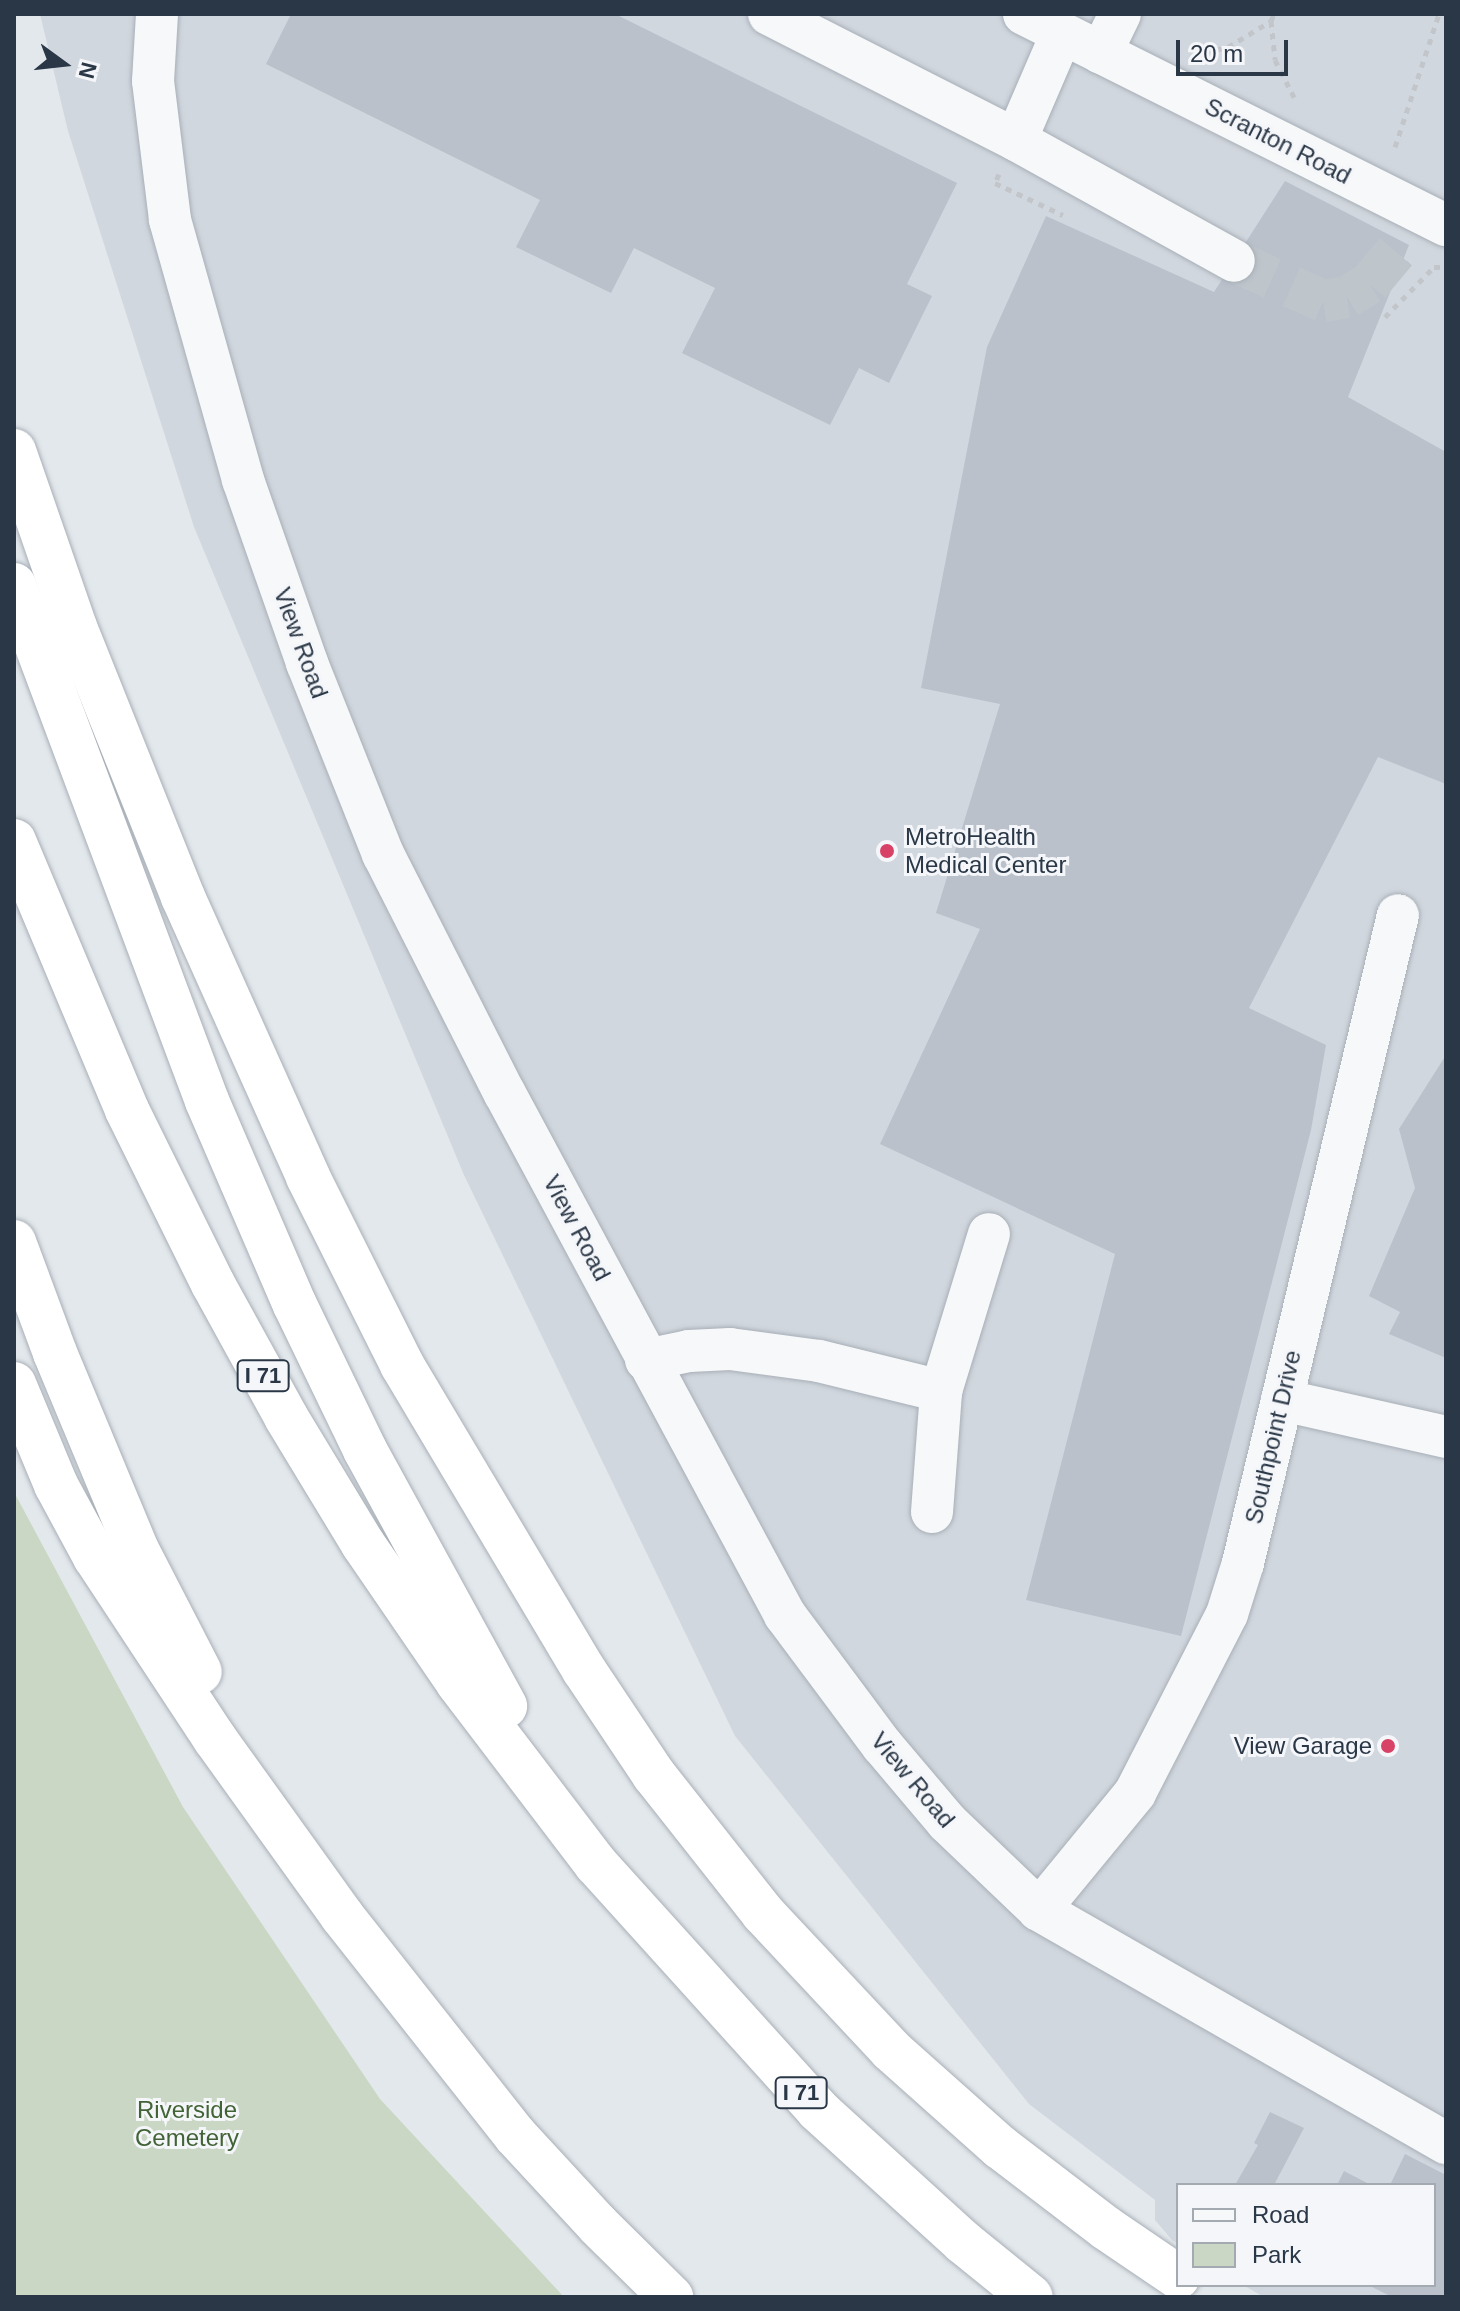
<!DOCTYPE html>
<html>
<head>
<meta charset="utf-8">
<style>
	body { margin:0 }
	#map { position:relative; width:1460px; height:2311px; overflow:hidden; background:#e3e8ec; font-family:Helvetica,sans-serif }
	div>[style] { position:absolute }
	.built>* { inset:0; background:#d1d7de }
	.green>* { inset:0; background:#cad7c4 }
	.building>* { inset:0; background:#bac1cb }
	.minor-tunnel>* { height:42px; margin-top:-21px; transform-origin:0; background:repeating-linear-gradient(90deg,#bec5cb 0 42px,transparent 0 63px) }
	.path>* { height:5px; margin-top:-2.5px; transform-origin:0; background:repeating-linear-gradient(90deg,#c2c6cb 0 6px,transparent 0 12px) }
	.roads { filter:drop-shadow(0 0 2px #a8afb7) drop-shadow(0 0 2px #a8afb7) }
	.minor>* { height:42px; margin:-21px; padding:0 21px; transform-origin:21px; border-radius:21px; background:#f7f8fa }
	.highway>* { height:44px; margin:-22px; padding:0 22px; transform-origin:22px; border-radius:22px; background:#fff }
	.dots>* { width:22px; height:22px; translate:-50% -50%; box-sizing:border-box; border:4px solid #f4f6f9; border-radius:50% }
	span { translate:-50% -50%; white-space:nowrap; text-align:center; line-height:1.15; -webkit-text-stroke:6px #f4f6f9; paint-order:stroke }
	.shield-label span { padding:2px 6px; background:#f4f6f9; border:2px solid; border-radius:6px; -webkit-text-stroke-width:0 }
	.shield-label { font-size:22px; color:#2a3746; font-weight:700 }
	.street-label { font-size:24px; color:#2a3746 }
	.poi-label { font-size:24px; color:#2a3746 }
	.left { translate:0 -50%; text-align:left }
	.right { translate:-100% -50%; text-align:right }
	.park-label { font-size:24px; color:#426336 }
	.frame { position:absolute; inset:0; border:16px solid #2a3746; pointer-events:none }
	.legend { position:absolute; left:1176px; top:2183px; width:260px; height:104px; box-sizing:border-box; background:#f4f6f9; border:2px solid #a3aab1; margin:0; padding:10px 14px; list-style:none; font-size:24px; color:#2a3746 }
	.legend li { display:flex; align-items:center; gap:16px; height:40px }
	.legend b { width:40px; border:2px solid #a3aab1 }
	.north { position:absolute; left:24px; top:24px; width:80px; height:80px; -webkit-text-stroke:6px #f4f6f9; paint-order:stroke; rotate:105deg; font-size:22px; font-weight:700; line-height:32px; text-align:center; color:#2a3746 }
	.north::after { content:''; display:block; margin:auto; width:28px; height:36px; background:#2a3746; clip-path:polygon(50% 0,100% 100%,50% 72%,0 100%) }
	.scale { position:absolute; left:1176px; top:40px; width:112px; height:36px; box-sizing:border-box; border:4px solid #2a3746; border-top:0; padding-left:10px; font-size:24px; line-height:28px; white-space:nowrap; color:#2a3746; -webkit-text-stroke:6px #f4f6f9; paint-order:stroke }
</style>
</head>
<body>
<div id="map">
	<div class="built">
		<div style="clip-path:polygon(40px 14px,1446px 14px,1446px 2297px,1264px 2297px,1243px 2285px,1434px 2285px,1434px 2185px,1178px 2185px,1178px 2244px,1172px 2240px,1155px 2220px,1155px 2200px,1029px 2104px,735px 1736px,464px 1175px,194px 527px,68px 131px)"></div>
	</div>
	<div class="green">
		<div style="clip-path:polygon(14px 1492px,183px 1807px,380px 2099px,564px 2297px,14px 2297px)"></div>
	</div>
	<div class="building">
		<div style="clip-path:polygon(291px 14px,615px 14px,957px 183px,907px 284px,932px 296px,889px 383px,859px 368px,830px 425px,682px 353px,715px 288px,634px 248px,611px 293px,516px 247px,540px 200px,266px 64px)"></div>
		<div style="clip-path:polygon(1285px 181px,1409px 245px,1348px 397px,1446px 452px,1446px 784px,1378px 757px,1249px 1008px,1326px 1045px,1311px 1130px,1181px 1636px,1026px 1600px,1115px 1254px,880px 1144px,980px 929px,936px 913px,1000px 704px,921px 688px,987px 347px,1046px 216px,1214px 292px)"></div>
		<div style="clip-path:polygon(1446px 1055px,1446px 1358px,1389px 1334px,1400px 1312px,1369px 1296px,1415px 1188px,1399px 1129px)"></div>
		<div style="clip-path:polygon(1270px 2112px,1304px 2128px,1274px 2185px,1235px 2185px,1258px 2145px,1254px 2143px)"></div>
		<div style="clip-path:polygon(1405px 2154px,1446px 2175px,1446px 2297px,1392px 2297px,1368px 2285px,1434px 2285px,1434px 2185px,1390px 2185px)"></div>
		<div style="clip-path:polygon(1344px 2171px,1371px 2185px,1337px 2185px)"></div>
	</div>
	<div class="minor-tunnel">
		<div style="left:1234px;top:261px;width:98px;rotate:24.2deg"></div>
		<div style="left:1323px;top:301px;width:24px;rotate:-9deg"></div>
		<div style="left:1347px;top:297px;width:26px;rotate:-31deg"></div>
		<div style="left:1369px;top:284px;width:55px;rotate:-50.2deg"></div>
	</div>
	<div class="path">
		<div style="left:1271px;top:21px;width:39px;rotate:84deg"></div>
		<div style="left:1275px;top:60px;width:42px;rotate:62.8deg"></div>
		<div style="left:1205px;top:52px;width:24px;rotate:-12deg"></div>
		<div style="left:1228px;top:47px;width:50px;rotate:-31.2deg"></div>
		<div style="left:1271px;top:21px;width:8px;rotate:-67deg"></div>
		<div style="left:1395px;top:147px;width:140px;rotate:-71.7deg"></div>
		<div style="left:999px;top:174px;width:10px;rotate:114deg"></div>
		<div style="left:995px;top:183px;width:75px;rotate:25.2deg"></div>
		<div style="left:1385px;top:317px;width:70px;rotate:-45.6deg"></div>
		<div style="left:1434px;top:267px;width:8px"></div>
	</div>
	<div class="roads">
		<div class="minor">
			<div style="left:157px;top:14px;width:67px;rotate:93.4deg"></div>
			<div style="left:153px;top:81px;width:140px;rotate:83deg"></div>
			<div style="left:170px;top:220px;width:270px;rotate:74.3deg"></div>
			<div style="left:243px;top:480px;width:194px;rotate:70.7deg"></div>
			<div style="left:307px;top:663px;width:206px;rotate:68.3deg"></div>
			<div style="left:383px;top:854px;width:267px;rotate:63.1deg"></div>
			<div style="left:504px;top:1092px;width:594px;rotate:61.75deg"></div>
			<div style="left:785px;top:1615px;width:162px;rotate:53.3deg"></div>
			<div style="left:882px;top:1745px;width:101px;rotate:49.8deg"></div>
			<div style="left:947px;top:1822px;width:127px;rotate:43.7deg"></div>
			<div style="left:1039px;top:1910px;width:469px;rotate:29.8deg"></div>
			<div style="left:769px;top:14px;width:277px;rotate:27deg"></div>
			<div style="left:1024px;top:14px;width:472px;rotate:26.6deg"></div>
			<div style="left:1062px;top:33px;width:116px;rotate:113.3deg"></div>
			<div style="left:1016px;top:140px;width:249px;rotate:29deg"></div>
			<div style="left:1101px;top:53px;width:43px;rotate:-64deg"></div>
			<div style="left:646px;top:1360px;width:44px;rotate:-11.8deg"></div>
			<div style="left:689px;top:1351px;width:41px;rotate:-2.8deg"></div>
			<div style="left:730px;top:1349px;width:90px;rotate:7.7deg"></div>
			<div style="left:819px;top:1361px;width:126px;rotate:13.8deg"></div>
			<div style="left:941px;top:1391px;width:164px;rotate:-73deg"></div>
			<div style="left:1282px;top:1400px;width:168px;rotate:12.7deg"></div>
			<div style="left:932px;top:1512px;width:121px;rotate:-85.7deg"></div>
			<div style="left:1039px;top:1910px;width:151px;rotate:-50.6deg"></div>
			<div style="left:1135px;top:1793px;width:201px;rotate:-62.8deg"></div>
			<div style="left:1227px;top:1614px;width:53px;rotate:-72.6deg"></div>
			<div style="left:1243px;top:1563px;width:666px;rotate:-76.55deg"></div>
		</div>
		<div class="highway">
			<div style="left:14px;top:451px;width:186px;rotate:70.9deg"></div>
			<div style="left:75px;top:627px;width:291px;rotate:68.2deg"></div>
			<div style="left:183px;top:897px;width:307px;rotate:65.9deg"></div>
			<div style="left:308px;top:1177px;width:210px;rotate:63.4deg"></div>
			<div style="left:402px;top:1365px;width:355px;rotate:59.2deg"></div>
			<div style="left:584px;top:1670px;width:126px;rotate:56.3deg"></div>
			<div style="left:654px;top:1775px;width:176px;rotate:51.7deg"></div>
			<div style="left:763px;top:1913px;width:187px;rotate:46.9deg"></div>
			<div style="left:891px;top:2050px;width:146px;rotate:41.7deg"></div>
			<div style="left:1000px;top:2147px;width:133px;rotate:37.4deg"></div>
			<div style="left:1106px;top:2228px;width:87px;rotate:34.2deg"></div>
			<div style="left:14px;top:585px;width:551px;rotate:69.49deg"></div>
			<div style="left:207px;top:1101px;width:222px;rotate:66.7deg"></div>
			<div style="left:295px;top:1305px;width:161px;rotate:64.2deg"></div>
			<div style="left:365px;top:1450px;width:292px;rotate:61.3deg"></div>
			<div style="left:14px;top:841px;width:292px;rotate:67.2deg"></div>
			<div style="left:127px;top:1110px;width:194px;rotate:63.7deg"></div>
			<div style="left:213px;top:1284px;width:152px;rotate:61.2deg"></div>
			<div style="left:286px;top:1417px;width:149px;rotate:58.8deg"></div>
			<div style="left:363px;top:1544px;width:168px;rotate:55.6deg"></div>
			<div style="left:458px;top:1683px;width:228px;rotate:52.7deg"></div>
			<div style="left:596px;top:1864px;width:331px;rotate:47.9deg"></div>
			<div style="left:818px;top:2110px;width:196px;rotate:42.3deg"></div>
			<div style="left:963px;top:2242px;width:87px;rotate:39deg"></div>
			<div style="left:14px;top:1242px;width:118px;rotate:69.7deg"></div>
			<div style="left:55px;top:1353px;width:213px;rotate:67.4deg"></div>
			<div style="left:137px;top:1550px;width:137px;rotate:62.7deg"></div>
			<div style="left:14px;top:1384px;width:109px;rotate:67.4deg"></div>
			<div style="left:56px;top:1485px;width:82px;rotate:61.6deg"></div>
			<div style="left:95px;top:1557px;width:218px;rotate:56.6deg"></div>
			<div style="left:215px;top:1739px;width:218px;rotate:54.3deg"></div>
			<div style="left:342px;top:1916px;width:279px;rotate:51.7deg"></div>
			<div style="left:515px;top:2135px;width:122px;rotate:47.3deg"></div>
			<div style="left:598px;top:2225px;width:103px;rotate:44.6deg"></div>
		</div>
	</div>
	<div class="dots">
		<div style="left:887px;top:851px;background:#d84266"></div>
		<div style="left:1388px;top:1746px;background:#d84266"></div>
	</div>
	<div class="shield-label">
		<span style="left:263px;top:1376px">I 71</span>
		<span style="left:801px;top:2093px">I 71</span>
	</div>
	<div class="street-label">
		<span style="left:1278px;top:141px;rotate:27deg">Scranton Road</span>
		<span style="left:301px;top:643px;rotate:70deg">View Road</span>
		<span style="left:577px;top:1228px;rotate:62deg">View Road</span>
		<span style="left:1273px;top:1437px;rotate:-77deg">Southpoint Drive</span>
		<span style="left:913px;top:1780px;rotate:50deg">View Road</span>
	</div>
	<div class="poi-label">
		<span class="left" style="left:905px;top:851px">MetroHealth<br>Medical Center</span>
		<span class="right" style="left:1372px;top:1746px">View Garage</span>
	</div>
	<div class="park-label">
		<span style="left:187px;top:2124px">Riverside<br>Cemetery</span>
	</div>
	<div class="frame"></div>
	<ul class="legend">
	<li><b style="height:10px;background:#f7f8fa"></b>Road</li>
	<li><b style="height:22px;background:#cad7c4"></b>Park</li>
	</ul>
	<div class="north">N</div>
	<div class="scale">20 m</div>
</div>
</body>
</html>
